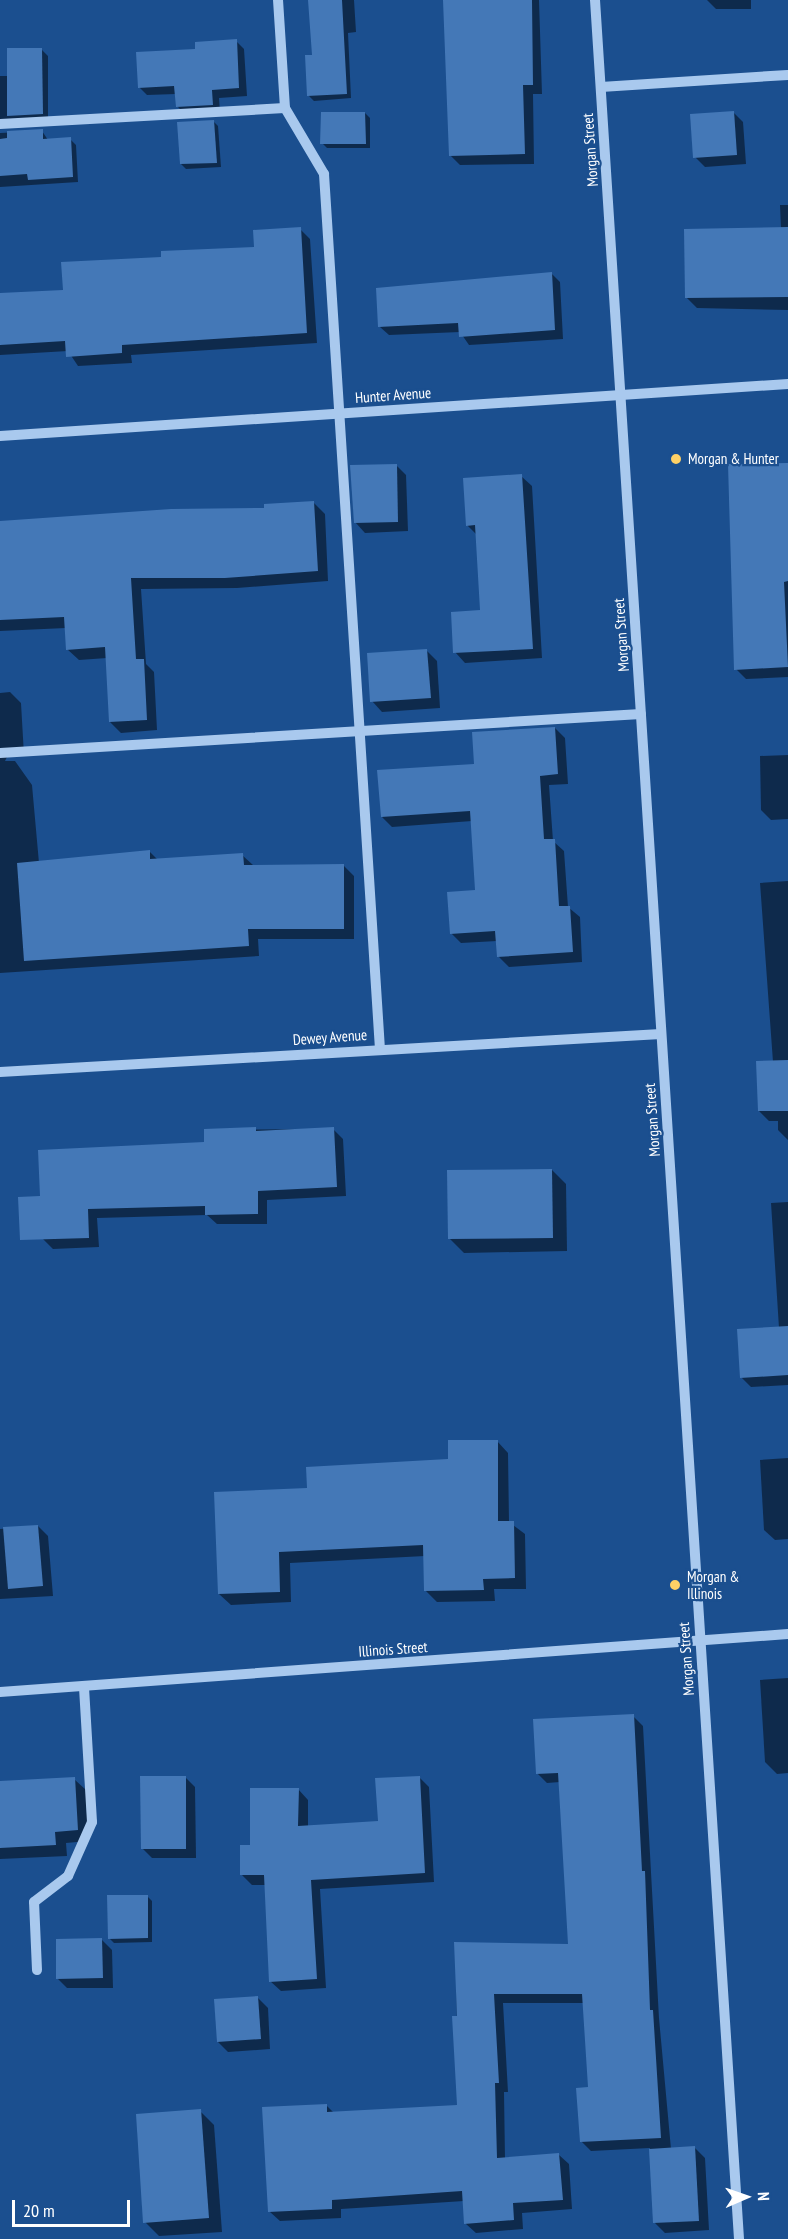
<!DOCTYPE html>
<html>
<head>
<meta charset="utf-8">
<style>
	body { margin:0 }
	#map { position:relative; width:788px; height:2239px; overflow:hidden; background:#1b4f8f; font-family:"PT Sans Narrow",sans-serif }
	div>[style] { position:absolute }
	.shadow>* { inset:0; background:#0007 }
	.building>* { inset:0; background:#4478b7 }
	.minor>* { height:10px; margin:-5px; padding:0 5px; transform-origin:5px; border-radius:5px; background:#a9c9ee }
	.dots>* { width:16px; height:16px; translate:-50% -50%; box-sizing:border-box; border:3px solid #1b4f8f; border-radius:50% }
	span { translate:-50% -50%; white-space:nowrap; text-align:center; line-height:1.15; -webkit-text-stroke:4.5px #1b4f8f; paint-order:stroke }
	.street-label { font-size:15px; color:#fff }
	.poi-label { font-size:15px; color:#fff }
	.left { translate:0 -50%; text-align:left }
	.north { position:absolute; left:716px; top:2167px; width:60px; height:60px; -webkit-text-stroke:4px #1b4f8f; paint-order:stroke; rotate:88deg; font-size:16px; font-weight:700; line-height:24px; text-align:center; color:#fff }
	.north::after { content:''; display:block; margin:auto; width:21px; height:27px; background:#fff; clip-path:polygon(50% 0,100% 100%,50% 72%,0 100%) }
	.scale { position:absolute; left:12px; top:2200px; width:118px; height:27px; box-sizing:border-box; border:3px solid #fff; border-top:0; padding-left:8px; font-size:18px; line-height:21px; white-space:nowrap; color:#fff; -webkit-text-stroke:4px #1b4f8f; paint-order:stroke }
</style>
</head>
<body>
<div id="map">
	<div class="shadow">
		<div style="clip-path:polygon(309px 0,354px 0,356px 32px,348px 33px,351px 98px,314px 101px,309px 96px,313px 56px)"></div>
		<div style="clip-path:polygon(445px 0,539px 0,542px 94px,533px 94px,534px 164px,460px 165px,450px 155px)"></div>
		<div style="clip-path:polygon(707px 0,751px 0,751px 9px,716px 9px)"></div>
		<div style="clip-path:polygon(236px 41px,244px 49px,247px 96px,219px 98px,220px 112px,185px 114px,177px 106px,176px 94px,147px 95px,139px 87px,197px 50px)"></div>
		<div style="clip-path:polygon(42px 50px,48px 56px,48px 119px,0 126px,0 76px,8px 76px)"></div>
		<div style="clip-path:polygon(733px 112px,743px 122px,746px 164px,705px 167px,695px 157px)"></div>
		<div style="clip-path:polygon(365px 113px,370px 118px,370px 148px,327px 148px,322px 143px)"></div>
		<div style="clip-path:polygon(213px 121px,218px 126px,221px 167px,186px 169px,181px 164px)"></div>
		<div style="clip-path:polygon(42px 131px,48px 140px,70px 139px,76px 145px,78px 182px,0 187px,0 133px)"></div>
		<div style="clip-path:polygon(780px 205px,788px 205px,788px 310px,697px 308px,686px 297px,781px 229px)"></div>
		<div style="clip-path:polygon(300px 229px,310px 239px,317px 343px,131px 355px,132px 363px,78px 366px,68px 351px,0 355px,0 295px,64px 291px,163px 258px,255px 248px)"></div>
		<div style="clip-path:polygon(551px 273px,560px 282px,563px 339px,469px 345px,460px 332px,389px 335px,380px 327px)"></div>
		<div style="clip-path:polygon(788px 464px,788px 677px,746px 679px,736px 669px)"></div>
		<div style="clip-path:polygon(396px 465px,406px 475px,408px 531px,365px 533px,355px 522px)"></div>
		<div style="clip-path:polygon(521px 476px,532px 486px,542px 658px,465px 663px,455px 652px,482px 612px,477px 535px,467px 525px)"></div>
		<div style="clip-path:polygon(314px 503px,325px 514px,328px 581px,237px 588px,141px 589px,146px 664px,154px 672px,157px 730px,121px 733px,110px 722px,107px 658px,79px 660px,67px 649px,66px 628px,0 631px,0 524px,265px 510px)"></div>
		<div style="clip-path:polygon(427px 651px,437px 661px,440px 708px,382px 712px,372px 701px)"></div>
		<div style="clip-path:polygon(10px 692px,21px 703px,24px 755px,7px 757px,5px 761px,15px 761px,32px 785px,39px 863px,149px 851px,158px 860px,242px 855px,253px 865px,344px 866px,354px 876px,354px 939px,258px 939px,259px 956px,0 973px,0 693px)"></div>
		<div style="clip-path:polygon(555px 728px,565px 738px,568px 784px,549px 785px,553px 841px,564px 851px,568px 907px,580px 917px,582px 962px,509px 967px,499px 957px,497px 941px,461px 943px,451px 933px,477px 891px,472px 821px,392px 827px,382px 817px,476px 765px)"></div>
		<div style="clip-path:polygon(788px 755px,788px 819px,771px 820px,761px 810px,760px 756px)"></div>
		<div style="clip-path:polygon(788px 881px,788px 1140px,778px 1130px,778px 1121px,769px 1121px,759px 1111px,773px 1062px,760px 883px)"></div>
		<div style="clip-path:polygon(333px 1129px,343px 1139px,346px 1196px,267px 1200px,267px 1224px,217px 1224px,207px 1215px,97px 1218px,99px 1247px,53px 1249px,43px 1239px,39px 1151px,205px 1143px,205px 1130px)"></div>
		<div style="clip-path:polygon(552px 1170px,566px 1184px,567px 1251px,464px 1253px,450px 1239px)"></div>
		<div style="clip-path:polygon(788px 1202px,788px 1385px,751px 1387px,741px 1377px,779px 1328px,771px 1203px)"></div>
		<div style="clip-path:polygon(497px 1441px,508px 1453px,509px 1522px,525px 1534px,526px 1589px,494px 1589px,495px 1601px,437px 1602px,425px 1590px,425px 1556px,290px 1563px,291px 1602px,231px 1605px,219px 1594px,309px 1489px,449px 1461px)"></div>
		<div style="clip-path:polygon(788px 1458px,788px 1539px,775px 1540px,764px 1530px,760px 1460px)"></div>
		<div style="clip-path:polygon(38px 1526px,48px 1536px,53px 1596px,0 1599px,0 1529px)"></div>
		<div style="clip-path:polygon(788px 1678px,788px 1773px,777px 1774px,765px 1762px,760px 1680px)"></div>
		<div style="clip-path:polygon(633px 1716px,643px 1726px,659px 2018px,671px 2149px,695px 2148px,705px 2158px,709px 2230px,665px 2233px,655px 2223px,650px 2148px,591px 2151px,581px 2141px,589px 2089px,584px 2003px,503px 2003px,508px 2092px,504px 2092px,505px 2159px,559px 2155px,569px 2164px,572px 2209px,522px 2213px,523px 2229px,476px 2233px,466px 2224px,464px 2201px,341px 2209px,341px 2218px,280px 2221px,270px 2212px,326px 2105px,334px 2113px,458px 2106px,456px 1944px,569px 1946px,560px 1782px,547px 1783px,537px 1773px)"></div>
		<div style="clip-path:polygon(185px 1777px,195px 1787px,196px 1858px,152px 1858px,142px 1848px)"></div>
		<div style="clip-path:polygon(419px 1777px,429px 1787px,434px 1882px,320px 1889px,326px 1988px,281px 1991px,270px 1981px,266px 1885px,252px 1885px,242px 1875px,252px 1846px,298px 1789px,308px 1800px,308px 1827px,380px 1823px)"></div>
		<div style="clip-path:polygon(74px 1779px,86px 1790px,88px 1841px,66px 1843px,67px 1856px,0 1859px,0 1785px)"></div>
		<div style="clip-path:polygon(147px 1896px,152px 1901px,152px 1942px,114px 1943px,109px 1938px)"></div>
		<div style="clip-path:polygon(102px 1940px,112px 1950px,113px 1988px,67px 1988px,57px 1978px)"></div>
		<div style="clip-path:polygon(258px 1998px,268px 2008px,270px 2049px,228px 2052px,218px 2042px)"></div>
		<div style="clip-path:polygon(200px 2111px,214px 2125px,222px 2232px,159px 2236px,145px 2222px)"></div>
	</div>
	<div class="building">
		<div style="clip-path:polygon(308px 0,342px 0,347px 94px,307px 96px,305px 55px,312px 55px)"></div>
		<div style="clip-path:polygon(443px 0,532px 0,533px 85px,523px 85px,525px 154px,449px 156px)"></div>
		<div style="clip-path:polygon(237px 39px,239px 88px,212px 90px,213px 105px,176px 107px,174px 86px,138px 88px,136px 52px,195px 49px,195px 42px)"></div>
		<div style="clip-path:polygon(7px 48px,42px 48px,43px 114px,7px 116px)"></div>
		<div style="clip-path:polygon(734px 111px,737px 155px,693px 158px,690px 114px)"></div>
		<div style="clip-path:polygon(321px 112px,365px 112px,366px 144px,320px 144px)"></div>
		<div style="clip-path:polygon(214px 120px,217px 163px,180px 164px,177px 122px)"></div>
		<div style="clip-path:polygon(43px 129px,43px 139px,71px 137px,73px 177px,28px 180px,27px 174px,0 176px,0 139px,7px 138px,7px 131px)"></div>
		<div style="clip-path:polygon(301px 227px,307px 333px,122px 345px,122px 353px,66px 357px,65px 341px,0 345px,0 293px,63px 290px,61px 262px,161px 257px,161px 251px,254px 247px,253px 230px)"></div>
		<div style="clip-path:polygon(788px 227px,788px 297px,685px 298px,684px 229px)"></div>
		<div style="clip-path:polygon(552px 272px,555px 330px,459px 337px,458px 323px,378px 327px,376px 288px)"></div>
		<div style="clip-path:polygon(788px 463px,788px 581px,784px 582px,788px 667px,734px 670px,728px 464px)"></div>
		<div style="clip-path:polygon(397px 464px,398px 522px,354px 523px,350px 465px)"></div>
		<div style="clip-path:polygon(522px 474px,533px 649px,453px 653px,451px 612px,480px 610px,475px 525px,466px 526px,463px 478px)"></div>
		<div style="clip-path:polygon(314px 501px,318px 571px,225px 578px,131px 578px,136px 659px,144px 659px,147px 720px,109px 722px,105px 647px,66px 650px,64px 617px,0 620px,0 521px,171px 509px,264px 508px,264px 504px)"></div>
		<div style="clip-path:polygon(427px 649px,431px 698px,370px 702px,367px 653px)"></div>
		<div style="clip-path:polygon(555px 727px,558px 774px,540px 776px,544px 839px,555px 839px,559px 906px,570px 906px,573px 952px,497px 957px,495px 931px,450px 934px,447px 892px,475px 890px,470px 811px,381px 817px,377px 770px,474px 764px,472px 732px)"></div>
		<div style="clip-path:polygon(150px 850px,150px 859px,243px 853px,244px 865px,344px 864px,344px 929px,248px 929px,249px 946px,24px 961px,17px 863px)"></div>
		<div style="clip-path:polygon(788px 1060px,788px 1111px,758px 1111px,756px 1061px)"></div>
		<div style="clip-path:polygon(256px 1127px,256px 1131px,334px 1127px,337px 1187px,258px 1191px,258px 1214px,205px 1215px,205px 1206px,88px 1209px,89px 1238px,20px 1240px,18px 1197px,40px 1196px,38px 1150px,204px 1142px,204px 1129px)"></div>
		<div style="clip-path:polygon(552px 1169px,553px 1238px,448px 1239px,447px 1170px)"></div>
		<div style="clip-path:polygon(788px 1326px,788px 1375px,740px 1378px,737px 1329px)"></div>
		<div style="clip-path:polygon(448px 1440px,498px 1440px,498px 1521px,514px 1521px,515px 1578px,483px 1579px,484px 1590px,424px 1591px,423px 1545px,279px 1552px,280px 1592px,218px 1594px,214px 1492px,307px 1488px,306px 1467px,448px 1459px)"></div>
		<div style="clip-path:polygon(38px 1525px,43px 1586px,8px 1589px,3px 1527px)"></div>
		<div style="clip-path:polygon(634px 1714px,642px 1871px,645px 1871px,650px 2010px,653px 2010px,661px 2138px,580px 2142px,576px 2088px,588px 2087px,582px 1994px,494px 1994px,499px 2083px,495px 2083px,497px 2158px,559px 2153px,563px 2200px,513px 2203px,514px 2220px,464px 2224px,462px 2191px,332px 2200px,332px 2209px,268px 2212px,262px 2107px,327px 2104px,327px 2112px,457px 2105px,452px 2016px,457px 2016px,454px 1942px,568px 1944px,558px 1773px,536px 1774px,533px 1719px)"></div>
		<div style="clip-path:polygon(140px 1776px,186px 1776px,186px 1849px,141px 1849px)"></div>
		<div style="clip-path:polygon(420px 1776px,425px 1873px,311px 1880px,317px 1979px,269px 1982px,264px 1875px,240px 1875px,240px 1845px,250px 1845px,250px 1788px,299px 1788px,298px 1826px,378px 1821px,375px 1778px)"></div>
		<div style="clip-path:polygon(75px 1777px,78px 1830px,55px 1832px,56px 1845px,0 1848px,0 1781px)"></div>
		<div style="clip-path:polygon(107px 1895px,148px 1895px,148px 1938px,108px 1939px)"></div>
		<div style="clip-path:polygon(102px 1938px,103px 1978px,56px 1979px,56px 1939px)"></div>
		<div style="clip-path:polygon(258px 1996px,261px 2039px,217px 2042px,214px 1999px)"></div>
		<div style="clip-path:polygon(201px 2109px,209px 2218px,143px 2223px,136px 2114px)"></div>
		<div style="clip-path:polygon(695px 2146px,699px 2221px,653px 2223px,649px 2149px)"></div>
	</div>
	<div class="minor">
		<div style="left:595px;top:0;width:2244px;rotate:86.32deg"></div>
		<div style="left:601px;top:87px;width:187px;rotate:-3.7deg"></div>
		<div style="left:285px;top:108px;width:77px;rotate:59.4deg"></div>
		<div style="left:324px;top:174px;width:877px;rotate:86.34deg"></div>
		<div style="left:0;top:124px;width:285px;rotate:-3.2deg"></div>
		<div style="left:285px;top:108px;width:108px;rotate:-93.7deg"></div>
		<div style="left:0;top:436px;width:790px;rotate:-3.78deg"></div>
		<div style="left:0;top:753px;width:642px;rotate:-3.48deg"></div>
		<div style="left:0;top:1072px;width:662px;rotate:-3.29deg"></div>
		<div style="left:0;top:1692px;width:790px;rotate:-4.21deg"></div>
		<div style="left:37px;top:1970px;width:68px;rotate:-92.5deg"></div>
		<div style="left:34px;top:1902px;width:43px;rotate:-37.4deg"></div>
		<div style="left:68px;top:1876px;width:59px;rotate:-66deg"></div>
		<div style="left:92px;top:1822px;width:135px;rotate:-93.4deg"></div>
	</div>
	<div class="dots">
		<div style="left:676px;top:459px;background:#ffd166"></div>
		<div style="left:675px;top:1585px;background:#ffd166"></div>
	</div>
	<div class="street-label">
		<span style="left:590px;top:150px;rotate:-94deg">Morgan Street</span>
		<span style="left:393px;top:395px;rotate:-4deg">Hunter Avenue</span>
		<span style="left:621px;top:635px;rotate:-94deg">Morgan Street</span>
		<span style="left:330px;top:1037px;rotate:-4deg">Dewey Avenue</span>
		<span style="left:652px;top:1120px;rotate:-94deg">Morgan Street</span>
		<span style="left:393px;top:1649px;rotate:-4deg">Illinois Street</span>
		<span style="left:686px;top:1659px;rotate:-94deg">Morgan Street</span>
	</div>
	<div class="poi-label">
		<span class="left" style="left:688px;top:459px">Morgan &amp; Hunter</span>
		<span class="left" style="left:687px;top:1585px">Morgan &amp;<br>Illinois</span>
	</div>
	<div class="north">N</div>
	<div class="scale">20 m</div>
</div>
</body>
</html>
